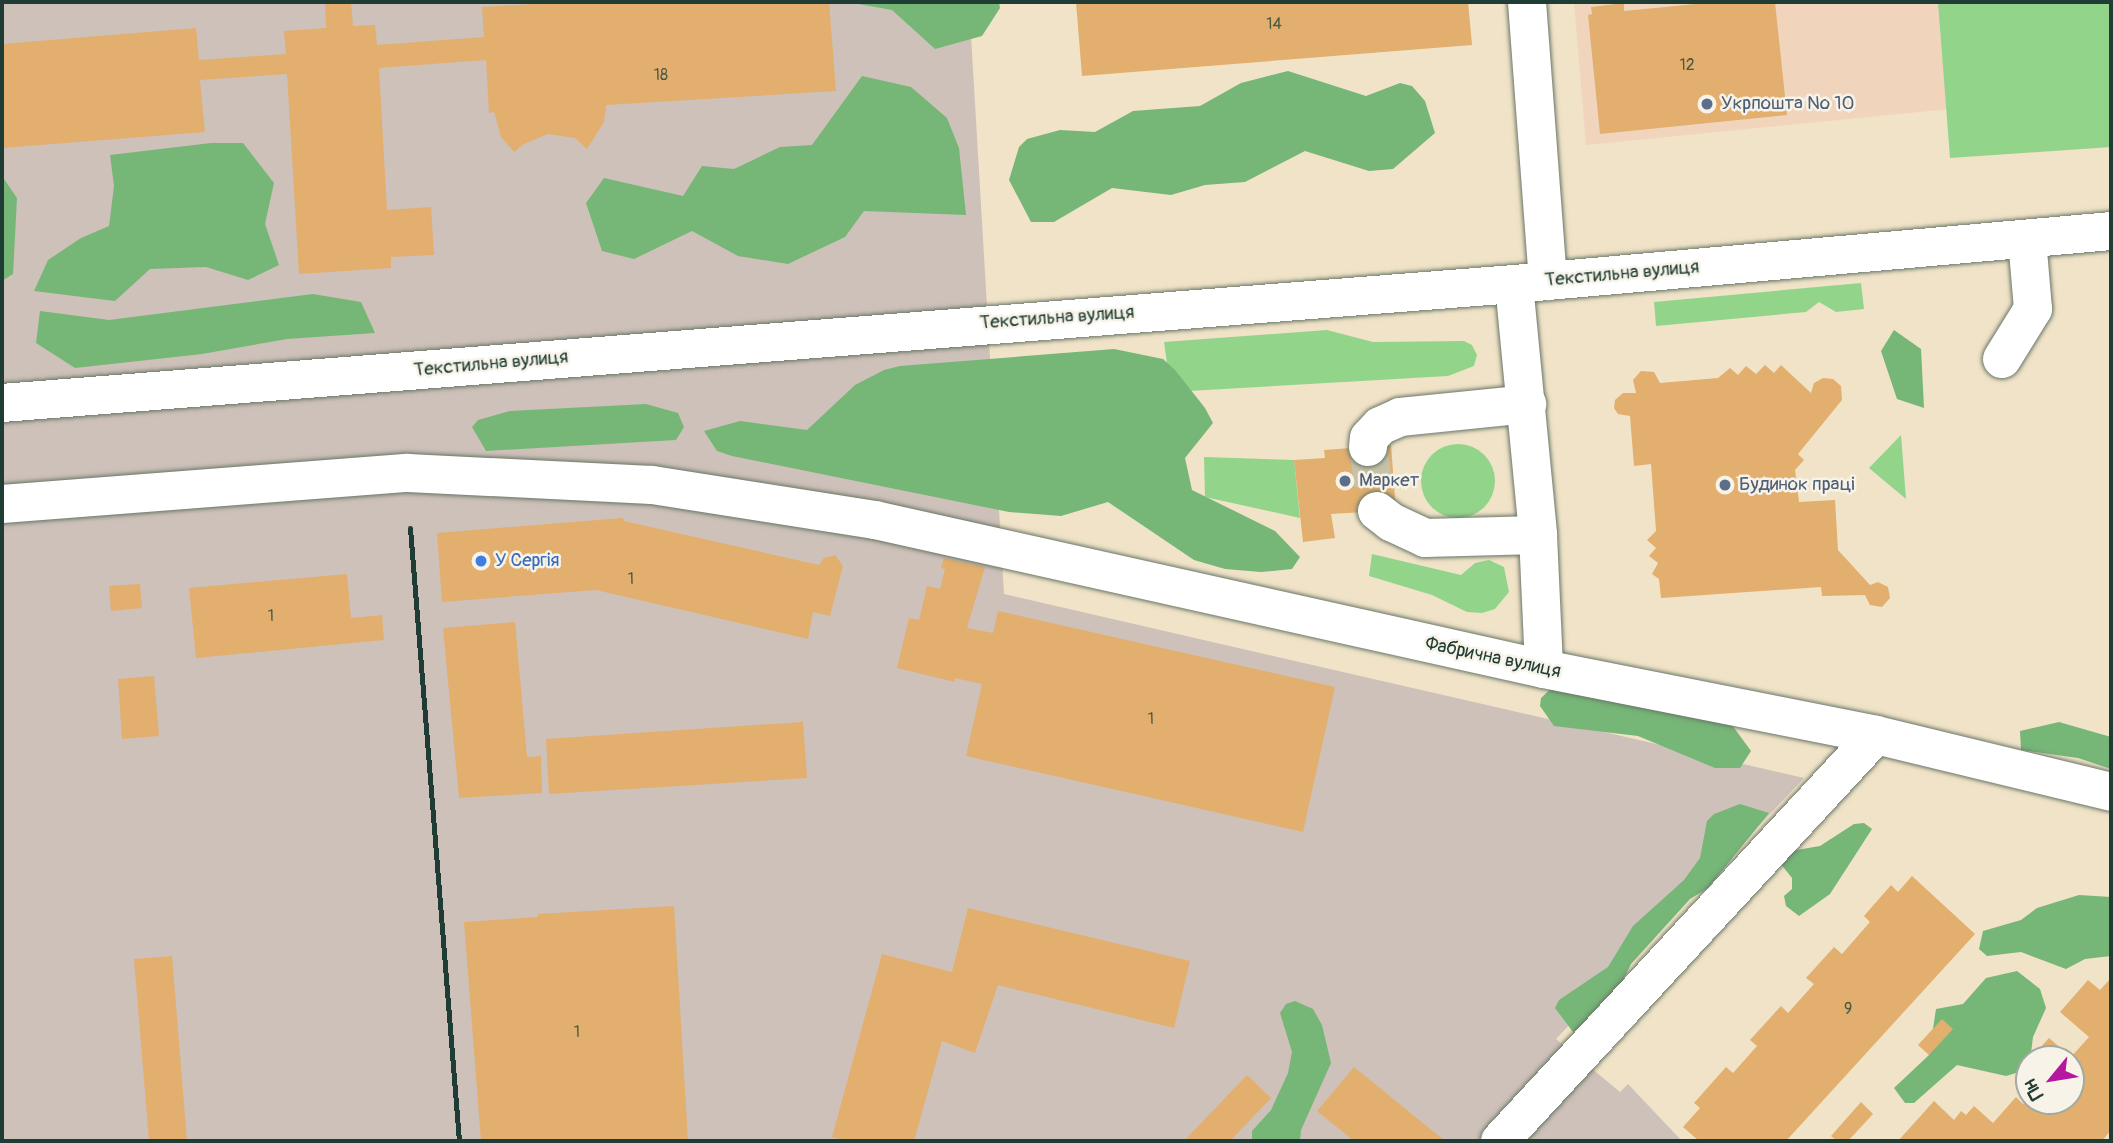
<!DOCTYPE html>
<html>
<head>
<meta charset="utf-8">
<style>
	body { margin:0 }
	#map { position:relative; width:2113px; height:1143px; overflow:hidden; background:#f1e3c8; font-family:Pangolin,sans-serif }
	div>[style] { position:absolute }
	.built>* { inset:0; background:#f0d5bc }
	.industrial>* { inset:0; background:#cec1b9 }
	.green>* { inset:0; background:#93d48b }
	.round { border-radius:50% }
	.forest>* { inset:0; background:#76b677 }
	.building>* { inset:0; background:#e2af6e }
	.minor-tunnel>* { height:38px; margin-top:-19px; transform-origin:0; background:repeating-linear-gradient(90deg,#c7c2aa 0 38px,transparent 0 57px) }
	.roads { filter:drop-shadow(0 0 2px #687768) drop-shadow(0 0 2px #687768) }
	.minor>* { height:38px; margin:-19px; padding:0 19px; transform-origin:19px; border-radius:19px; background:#fff }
	.rail>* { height:5px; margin:-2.5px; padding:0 2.5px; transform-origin:2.5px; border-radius:2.5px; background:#1f3d34 }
	.dots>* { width:19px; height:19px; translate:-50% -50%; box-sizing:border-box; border:4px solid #f7f3e8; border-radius:50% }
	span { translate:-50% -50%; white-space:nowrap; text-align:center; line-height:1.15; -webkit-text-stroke:5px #f7f3e8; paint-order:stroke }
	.number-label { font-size:16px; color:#505a42 }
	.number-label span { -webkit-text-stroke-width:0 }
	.service-label { font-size:19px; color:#4e5e75 }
	.left { translate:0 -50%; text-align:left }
	.street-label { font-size:19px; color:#1f3d34 }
	.shop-label { font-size:19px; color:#366cbe }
	.frame { position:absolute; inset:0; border:4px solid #1f3d34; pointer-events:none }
	.north { position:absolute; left:2015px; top:1045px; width:70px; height:70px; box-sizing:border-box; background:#f7f3e8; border:2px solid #a1aaa0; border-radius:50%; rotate:240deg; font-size:19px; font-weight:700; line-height:28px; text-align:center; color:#1f3d34 }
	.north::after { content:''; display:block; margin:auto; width:24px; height:32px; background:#b5179e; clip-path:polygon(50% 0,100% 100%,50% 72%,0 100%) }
</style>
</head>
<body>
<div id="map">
	<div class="built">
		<div style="clip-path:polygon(1574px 2px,2111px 2px,2111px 93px,1586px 145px)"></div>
	</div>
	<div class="industrial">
		<div style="clip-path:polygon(2px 2px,969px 2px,1004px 594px,1804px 778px,1556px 1039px,1620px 1092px,1628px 1084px,1682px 1141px,2px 1141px)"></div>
	</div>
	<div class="green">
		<div style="clip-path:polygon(1938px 2px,2111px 2px,2111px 147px,1950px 158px)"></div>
		<div style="clip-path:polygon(1861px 283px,1864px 309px,1836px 312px,1819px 302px,1806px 312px,1656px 326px,1654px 302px)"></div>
		<div style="clip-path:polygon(1327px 330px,1373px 342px,1464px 341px,1472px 345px,1477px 355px,1474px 366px,1448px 376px,1171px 392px,1164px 342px)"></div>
		<div style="clip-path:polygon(1901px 435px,1906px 499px,1869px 468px)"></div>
		<div class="round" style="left:1421px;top:444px;width:74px;height:74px"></div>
		<div style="clip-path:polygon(1204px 457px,1294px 460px,1300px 518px,1205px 497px)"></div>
		<div style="clip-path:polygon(1372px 554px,1461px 575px,1475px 563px,1489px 560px,1504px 567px,1509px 592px,1495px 609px,1482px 613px,1467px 612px,1432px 595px,1369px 576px)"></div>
	</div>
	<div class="forest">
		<div style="clip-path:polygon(847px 2px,999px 2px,1000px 8px,982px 36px,935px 49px,892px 10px)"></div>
		<div style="clip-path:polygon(1288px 71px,1366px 96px,1400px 83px,1412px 86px,1425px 101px,1435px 133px,1393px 169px,1369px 171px,1305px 151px,1245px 182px,1205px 185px,1171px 195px,1112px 188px,1054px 222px,1031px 222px,1009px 180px,1019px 147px,1027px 139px,1060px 130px,1095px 132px,1133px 111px,1200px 106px,1241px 83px)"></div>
		<div style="clip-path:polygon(862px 76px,911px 87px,947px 118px,959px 148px,966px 215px,864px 211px,845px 237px,788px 264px,738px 256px,692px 231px,634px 259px,602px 251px,586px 203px,604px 178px,683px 196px,702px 166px,734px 169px,780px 147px,812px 145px)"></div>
		<div style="clip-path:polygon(211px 143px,243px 143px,274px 183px,265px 224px,279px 265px,248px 280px,206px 267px,150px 269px,115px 301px,34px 291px,48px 260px,81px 238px,109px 226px,114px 186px,110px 155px)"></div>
		<div style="clip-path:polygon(2px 176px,17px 198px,13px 274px,2px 281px)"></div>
		<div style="clip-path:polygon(313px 294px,361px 302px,375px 333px,287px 339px,202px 354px,75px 368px,36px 343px,40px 311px,109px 320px)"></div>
		<div style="clip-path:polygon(1894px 330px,1921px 349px,1924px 408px,1897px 399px,1881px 351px)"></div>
		<div style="clip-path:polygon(1114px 349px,1163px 359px,1175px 370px,1205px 408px,1213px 423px,1185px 458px,1192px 490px,1275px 531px,1300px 557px,1292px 569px,1261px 572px,1225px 569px,1194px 560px,1108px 502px,1061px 516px,1009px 512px,732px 456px,717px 451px,704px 431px,740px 421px,807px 430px,855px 385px,884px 370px,900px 366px)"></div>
		<div style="clip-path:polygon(646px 404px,678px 413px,684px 427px,676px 440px,486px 451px,472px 427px,478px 420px,510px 411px)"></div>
		<div style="clip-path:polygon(1559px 681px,1732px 725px,1751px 751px,1740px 768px,1715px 768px,1638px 736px,1554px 726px,1540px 706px,1541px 698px)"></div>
		<div style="clip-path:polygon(2059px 722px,2111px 737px,2111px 769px,2078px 758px,2021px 750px,2020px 731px)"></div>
		<div style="clip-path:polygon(1740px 804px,1769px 813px,1708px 888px,1690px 899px,1631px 964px,1613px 1000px,1592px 1024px,1573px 1032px,1555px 1008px,1559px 1000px,1608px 967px,1633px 926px,1684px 880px,1700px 858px,1707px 821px,1714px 814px)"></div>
		<div style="clip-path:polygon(1864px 823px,1872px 829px,1830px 894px,1799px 916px,1786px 906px,1784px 896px,1792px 889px,1792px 878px,1780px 863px,1779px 853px,1820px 846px,1854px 824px)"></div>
		<div style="clip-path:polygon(2079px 895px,2111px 897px,2111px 956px,2085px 959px,2066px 969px,2021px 952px,1987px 956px,1979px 949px,1983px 931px,2021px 920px,2037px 908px)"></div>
		<div style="clip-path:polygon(2017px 971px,2040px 989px,2046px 1008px,2033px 1037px,2029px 1069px,2006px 1076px,1957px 1065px,1914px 1103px,1905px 1103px,1894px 1088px,1929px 1055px,1936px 1009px,1963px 1004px,1986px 978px)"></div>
		<div style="clip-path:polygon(1295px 1001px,1313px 1009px,1322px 1025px,1331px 1063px,1301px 1130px,1300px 1141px,1252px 1141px,1252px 1131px,1271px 1110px,1288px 1073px,1292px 1052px,1280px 1013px,1286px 1004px)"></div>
	</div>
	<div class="building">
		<div style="clip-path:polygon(325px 2px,351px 2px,353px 26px,375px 25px,377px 45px,484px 37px,482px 7px,567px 2px,829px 2px,836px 91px,606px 105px,604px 122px,587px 149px,575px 138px,548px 134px,524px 144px,514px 152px,501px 137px,494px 112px,489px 113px,486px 60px,379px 68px,387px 210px,431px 207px,434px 255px,391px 257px,391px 268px,299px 274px,287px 74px,200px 80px,205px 132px,2px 148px,2px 44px,196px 28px,199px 60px,286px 54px,284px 31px,326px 28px)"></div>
		<div style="clip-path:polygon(1076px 2px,1468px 2px,1472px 45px,1082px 76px)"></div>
		<div style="clip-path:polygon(1716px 2px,1775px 2px,1787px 115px,1600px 134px,1588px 15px,1592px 14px,1591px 7px,1624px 3px,1624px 11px)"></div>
		<div style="clip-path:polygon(1765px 365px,1774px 373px,1781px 365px,1811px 393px,1814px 383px,1823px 378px,1833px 379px,1841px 386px,1842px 400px,1798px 454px,1804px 460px,1795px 470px,1799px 502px,1835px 500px,1838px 550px,1870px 585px,1878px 582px,1888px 587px,1890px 598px,1882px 607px,1870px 605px,1865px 595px,1822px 596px,1821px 587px,1661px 598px,1659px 579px,1652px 574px,1658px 563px,1649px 556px,1656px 548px,1647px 540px,1656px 531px,1651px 464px,1634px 466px,1630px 416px,1618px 414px,1614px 408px,1615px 400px,1623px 393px,1636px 393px,1633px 380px,1641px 371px,1654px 372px,1660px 383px,1718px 378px,1730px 368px,1738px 375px,1746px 366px,1756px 374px)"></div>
		<div style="clip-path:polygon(1391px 445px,1396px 510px,1331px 514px,1335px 538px,1303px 542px,1294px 460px,1325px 458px,1324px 450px)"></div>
		<div style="clip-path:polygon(623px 518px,624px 521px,819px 565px,824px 558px,835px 555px,843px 566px,830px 616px,813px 612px,808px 639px,596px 590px,442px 602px,437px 533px)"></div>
		<div style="clip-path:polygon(944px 558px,985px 567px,967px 628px,993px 633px,998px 611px,1335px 687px,1303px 832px,966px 756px,982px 684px,955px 678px,955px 682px,897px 668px,909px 618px,919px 620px,927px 586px,940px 589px,945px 569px,941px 568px)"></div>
		<div style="clip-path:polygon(347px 574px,351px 618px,382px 615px,384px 640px,196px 658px,189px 588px)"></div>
		<div style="clip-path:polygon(140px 584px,142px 608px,111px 611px,109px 586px)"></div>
		<div style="clip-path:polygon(515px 622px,527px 757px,541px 756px,542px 793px,459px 798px,443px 628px)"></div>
		<div style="clip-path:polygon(154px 676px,159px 736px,122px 739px,118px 679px)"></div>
		<div style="clip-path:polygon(803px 722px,807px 778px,549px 794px,546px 739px)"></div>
		<div style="clip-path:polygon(1912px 876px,1975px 934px,1786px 1141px,1699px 1141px,1683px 1127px,1700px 1108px,1694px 1103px,1726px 1067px,1733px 1073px,1757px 1046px,1750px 1040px,1781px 1006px,1788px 1013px,1814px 984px,1806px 978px,1834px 947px,1842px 954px,1870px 922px,1864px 916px,1891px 885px,1898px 892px)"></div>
		<div style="clip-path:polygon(674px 906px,688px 1141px,481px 1141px,464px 922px,538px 917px,538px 914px)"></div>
		<div style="clip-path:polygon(968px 908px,1190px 961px,1174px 1028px,998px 985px,975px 1053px,942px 1041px,914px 1141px,848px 1141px,832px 1137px,882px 954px,952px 972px)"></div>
		<div style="clip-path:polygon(172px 956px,187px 1141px,149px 1141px,134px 959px)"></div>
		<div style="clip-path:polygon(2111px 978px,2111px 1130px,2102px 1141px,1898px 1141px,1934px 1101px,1954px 1120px,1961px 1111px,1966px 1115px,1974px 1106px,1993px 1123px,2016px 1097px,2023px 1104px,2029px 1097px,2029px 1101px,2037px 1103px,2071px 1101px,2071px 1059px,2030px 1059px,2049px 1038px,2071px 1057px,2089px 1037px,2060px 1012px,2088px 980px,2100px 990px)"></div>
		<div style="clip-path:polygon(1942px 1019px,1953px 1029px,1929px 1055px,1918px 1045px)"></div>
		<div style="clip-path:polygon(1354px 1067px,1445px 1141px,1354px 1141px,1317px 1111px)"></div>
		<div style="clip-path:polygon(1247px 1075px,1271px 1098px,1230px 1141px,1184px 1141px)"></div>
		<div style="clip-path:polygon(1861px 1102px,1873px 1114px,1848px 1141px,1837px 1141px,1831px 1136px)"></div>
	</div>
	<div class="minor-tunnel">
		<div style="left:1368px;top:447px;width:65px;rotate:82deg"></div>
	</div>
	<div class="roads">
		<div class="minor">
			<div style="left:1527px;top:2px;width:280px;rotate:85.7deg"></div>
			<div style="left:1514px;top:284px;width:252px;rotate:84.5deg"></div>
			<div style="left:1538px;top:535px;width:134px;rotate:87.4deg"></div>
			<div style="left:2002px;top:359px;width:59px;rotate:-58.2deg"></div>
			<div style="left:2033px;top:309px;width:70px;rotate:-94.9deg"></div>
			<div style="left:2px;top:403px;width:1517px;rotate:-4.5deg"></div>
			<div style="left:1514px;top:284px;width:599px;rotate:-5.07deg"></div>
			<div style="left:1368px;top:447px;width:9px;rotate:-84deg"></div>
			<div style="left:1369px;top:438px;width:16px;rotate:-47deg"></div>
			<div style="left:1380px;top:426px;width:22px;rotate:-24deg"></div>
			<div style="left:1400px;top:417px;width:128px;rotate:-5.8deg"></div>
			<div style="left:2px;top:504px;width:407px;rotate:-4.4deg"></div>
			<div style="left:408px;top:473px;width:244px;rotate:2.8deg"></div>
			<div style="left:652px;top:485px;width:226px;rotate:8.9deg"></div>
			<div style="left:875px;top:520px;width:685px;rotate:12.56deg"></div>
			<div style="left:1544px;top:669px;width:338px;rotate:11.2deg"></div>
			<div style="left:1876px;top:735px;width:242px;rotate:13.6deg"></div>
			<div style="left:1377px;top:511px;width:18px;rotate:38deg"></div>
			<div style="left:1391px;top:522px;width:38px;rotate:25deg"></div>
			<div style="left:1425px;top:538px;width:113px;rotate:-1.5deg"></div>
			<div style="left:1500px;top:1141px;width:553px;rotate:-47.2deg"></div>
		</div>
	</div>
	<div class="rail">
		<div style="left:410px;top:528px;width:615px;rotate:85.43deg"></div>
	</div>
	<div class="dots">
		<div style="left:1707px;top:104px;background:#5c6f8a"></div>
		<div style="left:1345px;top:481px;background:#5c6f8a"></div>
		<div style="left:1725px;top:485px;background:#5c6f8a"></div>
		<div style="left:481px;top:561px;background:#3f7fe0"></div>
	</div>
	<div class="number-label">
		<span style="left:1274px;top:24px">14</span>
		<span style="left:1687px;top:65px">12</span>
		<span style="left:661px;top:75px">18</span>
		<span style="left:631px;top:579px">1</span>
		<span style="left:271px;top:616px">1</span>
		<span style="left:1151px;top:719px">1</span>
		<span style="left:1848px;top:1009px">9</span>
		<span style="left:577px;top:1032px">1</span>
	</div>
	<div class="service-label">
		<span class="left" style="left:1721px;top:104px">Укрпошта № 10</span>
		<span class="left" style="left:1359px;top:481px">Маркет</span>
		<span class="left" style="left:1739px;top:485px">Будинок праці</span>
	</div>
	<div class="street-label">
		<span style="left:1622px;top:274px;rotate:-5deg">Текстильна вулиця</span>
		<span style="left:1057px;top:318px;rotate:-4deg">Текстильна вулиця</span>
		<span style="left:491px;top:364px;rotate:-5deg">Текстильна вулиця</span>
		<span style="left:1493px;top:658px;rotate:12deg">Фабрична вулиця</span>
	</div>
	<div class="shop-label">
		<span class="left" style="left:495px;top:561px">У Сергія</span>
	</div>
	<div class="frame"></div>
	<div class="north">Пн</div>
</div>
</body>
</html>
